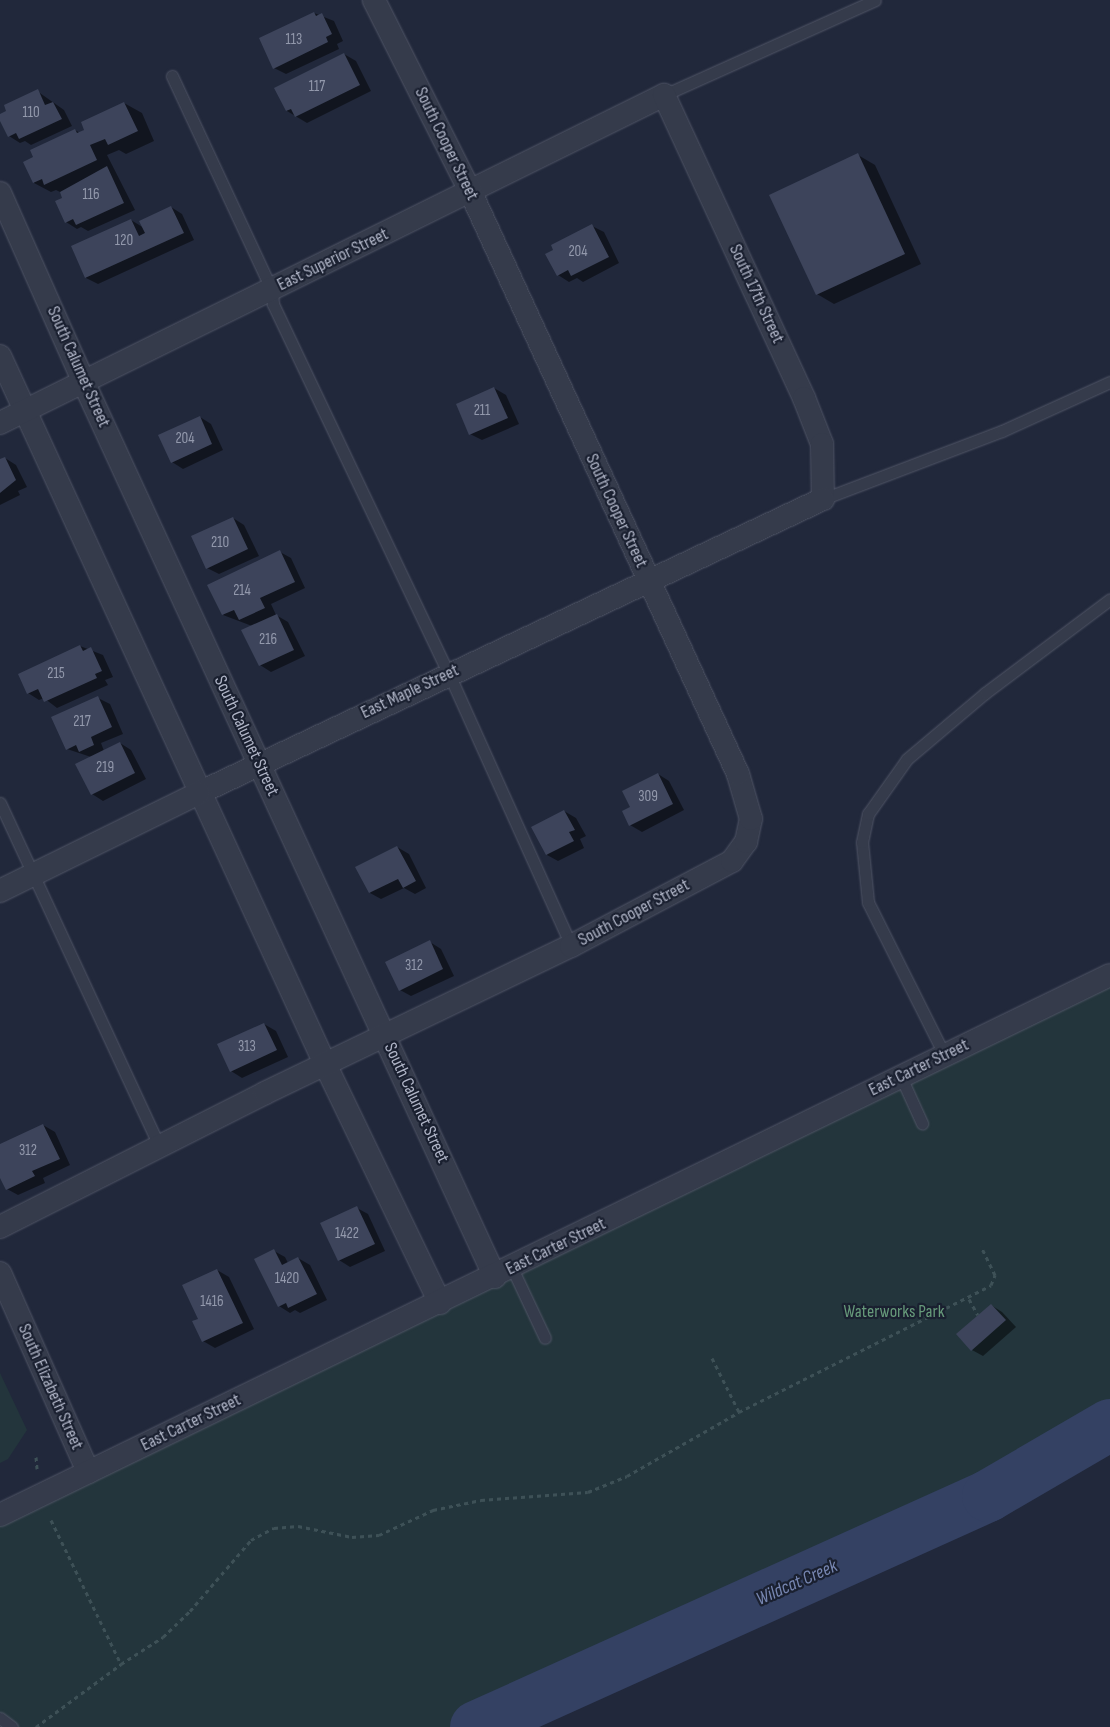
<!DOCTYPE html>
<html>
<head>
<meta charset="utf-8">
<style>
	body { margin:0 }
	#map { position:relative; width:1110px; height:1727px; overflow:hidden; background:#21283b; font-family:"Sofia Sans Condensed",sans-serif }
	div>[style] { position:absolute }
	.green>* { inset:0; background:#23353c }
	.shadow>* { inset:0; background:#0007 }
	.river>* { height:52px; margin:-26px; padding:0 26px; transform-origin:26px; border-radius:26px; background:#344163 }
	.building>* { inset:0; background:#3d445b }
	.path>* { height:3px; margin-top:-1.5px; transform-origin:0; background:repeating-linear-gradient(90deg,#3e5157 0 4px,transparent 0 8px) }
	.roads { filter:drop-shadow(0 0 1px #505566) drop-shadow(0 0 1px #505566) }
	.lane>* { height:11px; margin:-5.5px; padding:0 5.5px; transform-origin:5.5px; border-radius:5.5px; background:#353b4b }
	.street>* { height:22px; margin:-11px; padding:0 11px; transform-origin:11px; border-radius:11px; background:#353b4b }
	span { translate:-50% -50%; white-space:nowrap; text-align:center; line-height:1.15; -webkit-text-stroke:4.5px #1a2030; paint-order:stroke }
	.number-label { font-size:15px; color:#9399ac }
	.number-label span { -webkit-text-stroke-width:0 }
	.street-label { font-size:18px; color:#b0b5c7 }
	.park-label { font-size:18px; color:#66997a }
	.water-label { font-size:19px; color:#7786b1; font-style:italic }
</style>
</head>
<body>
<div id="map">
	<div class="green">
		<div style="clip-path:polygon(1110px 975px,1110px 1425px,988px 1496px,476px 1727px,0 1727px,0 1515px)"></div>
		<div style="clip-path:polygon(0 1373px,27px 1430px,8px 1459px,0 1463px)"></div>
	</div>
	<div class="shadow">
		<div style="clip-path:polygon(314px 13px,334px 21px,343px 41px,337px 44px,339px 49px,286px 74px,274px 68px)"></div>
		<div style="clip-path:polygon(344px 54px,356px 61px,371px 91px,307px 123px,287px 111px,276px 89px)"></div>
		<div style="clip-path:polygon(37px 91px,64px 110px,72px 126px,31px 145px,25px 141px,20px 143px,9px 136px,0 116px)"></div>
		<div style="clip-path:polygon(124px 103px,142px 113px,154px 141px,126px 154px,119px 150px,107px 155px,135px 210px,88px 231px,81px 227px,77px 229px,66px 222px,62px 193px,56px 190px,51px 192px,34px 183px,35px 157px,75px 130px,80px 133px)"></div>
		<div style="clip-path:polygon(858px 155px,875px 165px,921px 264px,834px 304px,817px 294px)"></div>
		<div style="clip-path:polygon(171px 207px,182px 214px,194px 240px,98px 284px,86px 278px,72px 247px,131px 220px,144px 228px)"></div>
		<div style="clip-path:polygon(592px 226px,604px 232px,619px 263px,583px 282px,577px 278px,569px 282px,558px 275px)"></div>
		<div style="clip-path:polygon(494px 388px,506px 395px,519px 424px,482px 440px,470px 434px)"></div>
		<div style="clip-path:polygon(200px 417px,211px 424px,223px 450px,183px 469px,172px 462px)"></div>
		<div style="clip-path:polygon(5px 458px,16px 465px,27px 487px,18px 491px,20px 495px,0 505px,0 460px)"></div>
		<div style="clip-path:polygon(233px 518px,244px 525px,259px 556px,219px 574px,207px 568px)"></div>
		<div style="clip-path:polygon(280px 552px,291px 558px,305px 588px,271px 604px,276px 615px,288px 622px,305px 656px,271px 672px,260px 665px,252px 626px,223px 615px)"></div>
		<div style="clip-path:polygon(80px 646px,103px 655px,113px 677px,105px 680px,108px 685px,57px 708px,44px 698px,39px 700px,28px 693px)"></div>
		<div style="clip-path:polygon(98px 698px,110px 704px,123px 734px,101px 743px,104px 751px,120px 743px,131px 750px,146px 779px,103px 801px,92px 794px,91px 757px,67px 749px)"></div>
		<div style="clip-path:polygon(658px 774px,669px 781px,684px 810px,642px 832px,630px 825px)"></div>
		<div style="clip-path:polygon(564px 811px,576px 818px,586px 836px,580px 839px,584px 848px,558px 861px,547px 855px)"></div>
		<div style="clip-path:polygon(397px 847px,409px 854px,426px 888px,415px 894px,404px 888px,381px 899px,370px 893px)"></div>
		<div style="clip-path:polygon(430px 942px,441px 949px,454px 976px,411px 996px,400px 990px)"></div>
		<div style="clip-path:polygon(264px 1024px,276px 1031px,288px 1057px,242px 1078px,231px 1071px)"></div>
		<div style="clip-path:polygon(43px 1125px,55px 1132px,70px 1165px,43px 1178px,45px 1183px,18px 1195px,7px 1189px,0 1175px,0 1145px)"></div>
		<div style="clip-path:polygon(357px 1208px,368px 1214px,385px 1251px,350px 1267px,339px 1260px)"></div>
		<div style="clip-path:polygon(274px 1251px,285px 1257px,288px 1263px,298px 1258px,310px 1265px,327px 1300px,300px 1313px,295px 1310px,290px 1313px,279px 1306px)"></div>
		<div style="clip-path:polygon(217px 1270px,229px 1277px,254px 1329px,215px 1348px,203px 1341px,200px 1319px)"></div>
		<div style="clip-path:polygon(991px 1305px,1002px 1312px,1016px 1327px,983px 1356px,972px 1350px)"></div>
	</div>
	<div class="river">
		<div style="left:476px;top:1727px;width:562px;rotate:-24.28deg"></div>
		<div style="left:988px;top:1496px;width:141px;rotate:-30.2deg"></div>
	</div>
	<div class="building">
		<div style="clip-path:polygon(314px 12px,316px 16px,322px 13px,332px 34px,326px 37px,328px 42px,273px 69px,259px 38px)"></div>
		<div style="clip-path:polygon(344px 53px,360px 85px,295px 117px,291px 109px,286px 111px,274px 88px)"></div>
		<div style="clip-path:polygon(38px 89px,45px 105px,53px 102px,62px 119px,19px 139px,16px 133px,8px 137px,0 121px,0 114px,6px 111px,4px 105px)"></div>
		<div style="clip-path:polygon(124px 102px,138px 131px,108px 145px,105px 139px,90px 145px,97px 160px,44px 185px,42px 179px,33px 183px,23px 162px,33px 157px,30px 150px,75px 129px,77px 133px,84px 130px,81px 122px)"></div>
		<div style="clip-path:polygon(858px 153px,905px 254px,816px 295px,769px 195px)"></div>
		<div style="clip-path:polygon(107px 166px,124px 203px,76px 225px,73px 219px,65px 223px,55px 201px,62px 198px,60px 192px)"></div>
		<div style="clip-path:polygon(171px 206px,184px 233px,85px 278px,71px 246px,131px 219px,139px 236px,145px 233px,139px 221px)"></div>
		<div style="clip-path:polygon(592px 224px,609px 257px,571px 276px,568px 270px,557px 276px,545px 254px,553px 250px,551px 245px)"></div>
		<div style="clip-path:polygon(494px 387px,508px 418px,469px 435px,456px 404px)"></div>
		<div style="clip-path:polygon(200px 416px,212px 444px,171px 463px,158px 435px)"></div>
		<div style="clip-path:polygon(5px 457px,16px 480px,0 493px,0 459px)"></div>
		<div style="clip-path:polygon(233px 517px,248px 549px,206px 569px,191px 536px)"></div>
		<div style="clip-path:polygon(280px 550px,295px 582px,260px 598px,265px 608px,239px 620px,234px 610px,222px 615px,207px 585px)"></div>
		<div style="clip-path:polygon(277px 614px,294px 650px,259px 666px,241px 630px)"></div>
		<div style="clip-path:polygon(80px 645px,83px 651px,91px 647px,102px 671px,95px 674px,97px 678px,44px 702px,38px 689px,27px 694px,18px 674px)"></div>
		<div style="clip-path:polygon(98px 696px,112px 727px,91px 737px,94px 745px,79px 752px,76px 745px,66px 750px,51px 717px)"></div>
		<div style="clip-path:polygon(120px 742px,135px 773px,91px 795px,75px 764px)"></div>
		<div style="clip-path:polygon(658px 773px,673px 804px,629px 826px,622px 811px,630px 807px,622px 791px)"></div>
		<div style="clip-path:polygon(564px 810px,575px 830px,569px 832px,574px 841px,546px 855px,531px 827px)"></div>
		<div style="clip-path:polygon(397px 846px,416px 881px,403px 888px,398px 879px,369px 893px,355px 867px)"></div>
		<div style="clip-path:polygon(430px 940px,443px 969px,399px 991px,385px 962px)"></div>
		<div style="clip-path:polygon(264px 1023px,277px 1050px,230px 1072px,217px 1044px)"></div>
		<div style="clip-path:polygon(43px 1124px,60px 1159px,32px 1171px,35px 1176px,6px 1190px,0 1178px,0 1144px)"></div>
		<div style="clip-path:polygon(357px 1206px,375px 1244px,338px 1261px,320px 1223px)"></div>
		<div style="clip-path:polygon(274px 1249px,282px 1265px,298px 1257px,317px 1294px,288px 1308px,286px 1303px,278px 1307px,254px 1259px)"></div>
		<div style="clip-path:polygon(217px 1269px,243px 1323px,202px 1342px,192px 1321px,198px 1319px,182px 1285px)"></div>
		<div style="clip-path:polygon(991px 1304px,1006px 1320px,971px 1351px,956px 1334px)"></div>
	</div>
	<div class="path">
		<div style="left:969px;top:1299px;width:18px;rotate:61deg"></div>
		<div style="left:712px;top:1358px;width:60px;rotate:63.4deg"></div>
		<div style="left:36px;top:1457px;width:12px;rotate:85deg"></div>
		<div style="left:51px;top:1520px;width:160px;rotate:64.1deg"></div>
		<div style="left:121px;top:1664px;width:50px;rotate:-32.7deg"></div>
		<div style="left:163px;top:1637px;width:37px;rotate:-44deg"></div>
		<div style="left:190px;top:1611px;width:94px;rotate:-49.3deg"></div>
		<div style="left:251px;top:1540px;width:26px;rotate:-28deg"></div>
		<div style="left:274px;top:1528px;width:24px;rotate:-5deg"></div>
		<div style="left:298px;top:1526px;width:55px;rotate:11.5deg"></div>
		<div style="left:352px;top:1537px;width:27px;rotate:-4deg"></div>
		<div style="left:379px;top:1535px;width:60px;rotate:-24.8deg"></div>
		<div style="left:433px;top:1510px;width:49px;rotate:-11.8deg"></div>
		<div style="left:481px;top:1500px;width:107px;rotate:-4.3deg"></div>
		<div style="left:588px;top:1492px;width:42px;rotate:-22.3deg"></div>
		<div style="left:627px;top:1476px;width:129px;rotate:-29.7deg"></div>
		<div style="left:739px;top:1412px;width:282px;rotate:-26.7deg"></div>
		<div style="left:991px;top:1285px;width:11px;rotate:-68deg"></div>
		<div style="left:995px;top:1275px;width:32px;rotate:-116deg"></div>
		<div style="left:36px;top:1727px;width:106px;rotate:-36.5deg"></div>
	</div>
	<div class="roads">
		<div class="lane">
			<div style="left:172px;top:76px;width:236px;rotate:65deg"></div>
			<div style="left:272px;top:290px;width:14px;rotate:86deg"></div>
			<div style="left:273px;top:304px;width:410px;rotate:64.6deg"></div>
			<div style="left:449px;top:674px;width:298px;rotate:65.8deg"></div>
			<div style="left:664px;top:95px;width:231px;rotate:-24.2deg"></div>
			<div style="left:823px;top:499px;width:191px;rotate:-20.8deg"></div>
			<div style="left:1002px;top:431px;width:119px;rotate:-24.4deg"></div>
			<div style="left:0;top:803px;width:379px;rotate:65.1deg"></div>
			<div style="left:945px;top:1056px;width:172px;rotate:-116.6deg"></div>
			<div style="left:868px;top:902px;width:60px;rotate:-95.7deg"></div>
			<div style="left:862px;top:842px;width:29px;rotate:-78deg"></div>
			<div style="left:868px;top:814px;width:67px;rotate:-54.7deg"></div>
			<div style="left:907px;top:759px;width:102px;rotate:-40.2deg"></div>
			<div style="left:985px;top:693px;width:156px;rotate:-36.9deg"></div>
			<div style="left:901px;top:1077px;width:51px;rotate:65.5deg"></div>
			<div style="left:512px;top:1268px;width:77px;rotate:64.8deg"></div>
			<div style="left:0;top:1718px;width:15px;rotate:37deg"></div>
		</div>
		<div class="street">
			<div style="left:0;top:193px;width:208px;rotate:66.1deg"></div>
			<div style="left:84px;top:383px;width:984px;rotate:65.31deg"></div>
			<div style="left:0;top:356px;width:781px;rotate:65.34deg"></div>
			<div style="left:326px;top:1066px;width:263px;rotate:64.3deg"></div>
			<div style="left:0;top:423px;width:741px;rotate:-26.29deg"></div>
			<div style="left:664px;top:95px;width:334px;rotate:65.2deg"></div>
			<div style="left:804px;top:398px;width:49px;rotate:68.6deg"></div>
			<div style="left:822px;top:444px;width:55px;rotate:89deg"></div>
			<div style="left:823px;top:499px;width:690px;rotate:154.77deg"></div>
			<div style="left:199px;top:793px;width:222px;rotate:153.8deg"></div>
			<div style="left:0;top:1227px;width:297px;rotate:-26.8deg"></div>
			<div style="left:265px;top:1093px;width:339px;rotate:-25.7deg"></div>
			<div style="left:571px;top:946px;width:182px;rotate:-27.8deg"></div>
			<div style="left:732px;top:861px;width:24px;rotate:-54deg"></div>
			<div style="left:746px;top:842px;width:24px;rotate:-78deg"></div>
			<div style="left:751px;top:819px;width:47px;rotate:-106.1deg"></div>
			<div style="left:738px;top:774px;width:639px;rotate:-114.68deg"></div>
			<div style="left:471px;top:193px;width:216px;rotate:-116.7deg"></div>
			<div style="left:0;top:1273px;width:218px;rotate:66.1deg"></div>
			<div style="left:0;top:1515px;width:1234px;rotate:-25.94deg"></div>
		</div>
	</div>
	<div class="number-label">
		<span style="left:294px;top:40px">113</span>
		<span style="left:317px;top:87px">117</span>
		<span style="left:31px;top:113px">110</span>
		<span style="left:91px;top:195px">116</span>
		<span style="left:124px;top:241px">120</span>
		<span style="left:578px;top:252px">204</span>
		<span style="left:482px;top:411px">211</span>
		<span style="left:185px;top:439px">204</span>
		<span style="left:220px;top:543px">210</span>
		<span style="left:242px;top:591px">214</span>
		<span style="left:268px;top:640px">216</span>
		<span style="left:56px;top:674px">215</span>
		<span style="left:82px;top:722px">217</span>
		<span style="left:105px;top:768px">219</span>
		<span style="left:648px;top:797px">309</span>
		<span style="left:414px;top:966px">312</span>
		<span style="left:247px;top:1047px">313</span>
		<span style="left:28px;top:1151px">312</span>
		<span style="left:347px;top:1234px">1422</span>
		<span style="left:287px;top:1279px">1420</span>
		<span style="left:212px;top:1302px">1416</span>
	</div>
	<div class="street-label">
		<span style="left:446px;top:144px;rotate:64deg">South Cooper Street</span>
		<span style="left:333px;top:260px;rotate:-26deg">East Superior Street</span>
		<span style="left:756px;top:294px;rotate:65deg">South 17th Street</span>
		<span style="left:78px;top:367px;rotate:66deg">South Calumet Street</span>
		<span style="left:616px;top:511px;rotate:65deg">South Cooper Street</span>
		<span style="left:410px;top:692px;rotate:-25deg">East Maple Street</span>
		<span style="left:246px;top:736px;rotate:65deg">South Calumet Street</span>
		<span style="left:634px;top:913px;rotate:-28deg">South Cooper Street</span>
		<span style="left:919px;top:1068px;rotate:-26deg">East Carter Street</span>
		<span style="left:416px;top:1103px;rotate:65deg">South Calumet Street</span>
		<span style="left:556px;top:1247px;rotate:-26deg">East Carter Street</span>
		<span style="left:50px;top:1387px;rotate:66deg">South Elizabeth Street</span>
		<span style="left:191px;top:1423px;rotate:-26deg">East Carter Street</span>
	</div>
	<div class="park-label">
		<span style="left:894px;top:1312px">Waterworks Park</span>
	</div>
	<div class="water-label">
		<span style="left:797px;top:1583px;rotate:-24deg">Wildcat Creek</span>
	</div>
</div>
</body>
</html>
